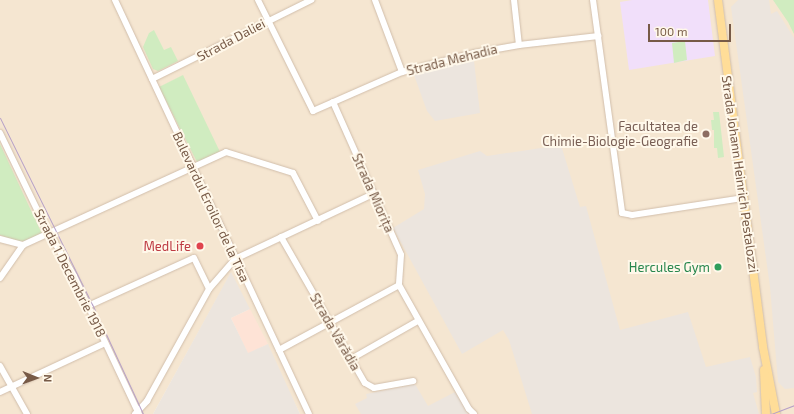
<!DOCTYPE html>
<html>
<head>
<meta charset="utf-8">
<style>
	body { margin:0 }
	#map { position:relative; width:794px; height:414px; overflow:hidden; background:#fdf4e3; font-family:"Exo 2",sans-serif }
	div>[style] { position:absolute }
	.residential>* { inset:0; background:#f5e6d1 }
	.commercial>* { inset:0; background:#fee3d6 }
	.industrial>* { inset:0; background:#ece5de }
	.education>* { inset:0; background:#f1dffa }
	.green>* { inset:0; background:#d0ecc0 }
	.roads { filter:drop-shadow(0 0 1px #d1beab) drop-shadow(0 0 1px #d1beab) }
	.minor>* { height:6px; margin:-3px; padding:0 3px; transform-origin:3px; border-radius:3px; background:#fff }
	.major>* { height:8px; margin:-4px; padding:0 4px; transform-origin:4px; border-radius:4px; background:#ffdd98 }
	.tram>* { height:1px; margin:-0.5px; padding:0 0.5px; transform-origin:0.5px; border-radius:0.5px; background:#b7a1c7 }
	.dots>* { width:11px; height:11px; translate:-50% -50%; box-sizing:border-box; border:2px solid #fff8ea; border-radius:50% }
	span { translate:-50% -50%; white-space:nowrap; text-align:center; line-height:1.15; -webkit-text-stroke:4px #fff8ea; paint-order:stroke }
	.street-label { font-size:13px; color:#775a47 }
	.education-label { font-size:13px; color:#785e54 }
	.right { translate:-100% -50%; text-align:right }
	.health-label { font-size:13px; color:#be3a42 }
	.leisure-label { font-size:13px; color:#27864d }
	.north { position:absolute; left:16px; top:358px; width:40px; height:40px; -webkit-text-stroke:3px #fff8ea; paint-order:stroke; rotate:91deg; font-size:11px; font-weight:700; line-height:16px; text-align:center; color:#775a47 }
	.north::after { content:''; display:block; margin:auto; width:14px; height:18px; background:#775a47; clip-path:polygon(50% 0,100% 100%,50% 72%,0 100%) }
	.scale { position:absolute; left:648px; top:24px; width:83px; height:18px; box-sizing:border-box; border:2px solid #775a47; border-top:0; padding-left:5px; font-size:12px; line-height:14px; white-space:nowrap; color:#775a47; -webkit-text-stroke:3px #fff8ea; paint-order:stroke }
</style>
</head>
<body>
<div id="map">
	<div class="residential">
		<div style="clip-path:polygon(0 0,794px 0,794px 414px,300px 414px,231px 273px,153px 414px,0 414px)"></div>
	</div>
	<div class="commercial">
		<div style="clip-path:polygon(250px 309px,268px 344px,248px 354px,231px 318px)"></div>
	</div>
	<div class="industrial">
		<div style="clip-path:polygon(738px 0,769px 0,771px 14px,777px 11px,794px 38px,794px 388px,785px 389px,778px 382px,770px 287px,731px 7px)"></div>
		<div style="clip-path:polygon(471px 59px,474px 61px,480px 113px,435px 121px,427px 111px,414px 75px)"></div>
		<div style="clip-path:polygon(561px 145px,580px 207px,586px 206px,620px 330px,688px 312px,706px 367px,750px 357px,756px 377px,757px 392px,753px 393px,759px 414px,532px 414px,509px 340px,503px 330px,462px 354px,393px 228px,424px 209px,425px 194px,418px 170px,480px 151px,487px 156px)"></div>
		<div style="clip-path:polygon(231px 272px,250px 309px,231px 318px,248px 353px,268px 344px,300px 414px,153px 414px)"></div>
		<div style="clip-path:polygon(415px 384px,428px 406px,455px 392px,469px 414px,361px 414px,355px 404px,367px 398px,366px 394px)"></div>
	</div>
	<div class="education">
		<div style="clip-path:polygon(632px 0,708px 0,715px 56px,629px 70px,620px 2px)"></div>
	</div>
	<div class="green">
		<div style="clip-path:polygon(773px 0,794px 0,794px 34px,788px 22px)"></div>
		<div style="clip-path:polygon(154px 30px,164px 50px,171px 47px,178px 61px,158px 71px,153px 69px,143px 47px,149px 33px)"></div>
		<div style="clip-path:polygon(685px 41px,687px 60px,674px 63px,672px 43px)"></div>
		<div style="clip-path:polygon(183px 75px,221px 154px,197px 162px,159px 87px)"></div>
		<div style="clip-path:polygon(713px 112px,719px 112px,724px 157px,718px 158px,717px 148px,714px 148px,714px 130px,712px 130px,711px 120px,714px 120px)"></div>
		<div style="clip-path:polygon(0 144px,42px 234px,27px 241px,16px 242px,0 235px)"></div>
	</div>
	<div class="roads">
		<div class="minor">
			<div style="left:115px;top:0;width:457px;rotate:64.9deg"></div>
			<div style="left:258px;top:0;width:124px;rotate:63.6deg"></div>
			<div style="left:313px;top:111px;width:97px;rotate:-23.7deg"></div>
			<div style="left:402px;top:72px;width:74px;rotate:-14.8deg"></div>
			<div style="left:474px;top:53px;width:46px;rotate:-10.1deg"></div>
			<div style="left:519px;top:45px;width:80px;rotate:-6.5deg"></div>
			<div style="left:375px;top:0;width:77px;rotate:69.4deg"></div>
			<div style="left:514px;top:0;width:45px;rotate:83.7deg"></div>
			<div style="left:593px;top:0;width:215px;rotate:82.2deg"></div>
			<div style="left:622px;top:213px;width:10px;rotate:11deg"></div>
			<div style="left:632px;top:215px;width:112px;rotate:-8.7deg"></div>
			<div style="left:152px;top:79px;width:178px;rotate:-26.4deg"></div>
			<div style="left:333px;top:102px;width:167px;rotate:66deg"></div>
			<div style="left:401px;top:255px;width:30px;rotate:94deg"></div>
			<div style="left:399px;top:285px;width:142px;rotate:60.6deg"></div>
			<div style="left:469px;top:409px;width:7px;rotate:45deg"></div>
			<div style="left:0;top:133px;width:99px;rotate:64.2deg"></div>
			<div style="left:43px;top:222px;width:62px;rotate:60.1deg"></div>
			<div style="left:74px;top:276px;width:153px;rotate:64.8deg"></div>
			<div style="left:281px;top:237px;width:168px;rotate:60.1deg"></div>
			<div style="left:365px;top:383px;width:10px;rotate:29deg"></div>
			<div style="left:374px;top:388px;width:40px;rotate:-10deg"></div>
			<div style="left:0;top:239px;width:24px;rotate:15deg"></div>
			<div style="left:23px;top:245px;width:223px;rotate:-24.6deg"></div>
			<div style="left:226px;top:152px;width:70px;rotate:17.4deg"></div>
			<div style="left:293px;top:173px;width:54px;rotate:62.5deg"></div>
			<div style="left:0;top:278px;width:40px;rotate:-55.1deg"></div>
			<div style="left:88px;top:306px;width:116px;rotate:-24.4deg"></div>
			<div style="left:194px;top:258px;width:34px;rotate:64deg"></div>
			<div style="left:279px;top:350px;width:136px;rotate:-28.4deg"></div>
			<div style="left:351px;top:359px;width:77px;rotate:-29.6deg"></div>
			<div style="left:0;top:366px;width:55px;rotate:60.6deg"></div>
			<div style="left:0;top:392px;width:116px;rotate:-25deg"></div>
			<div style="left:135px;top:414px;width:18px;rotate:-47deg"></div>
			<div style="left:147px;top:401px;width:128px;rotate:-61deg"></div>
			<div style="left:209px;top:289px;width:40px;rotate:-49deg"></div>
			<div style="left:235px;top:259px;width:153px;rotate:-25.2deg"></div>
		</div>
		<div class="major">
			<div style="left:718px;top:0;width:350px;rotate:82.6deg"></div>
			<div style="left:763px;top:347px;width:68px;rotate:79deg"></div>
			<div style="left:764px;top:370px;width:44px;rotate:87.4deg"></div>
		</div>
	</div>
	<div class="tram">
		<div style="left:0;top:118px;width:208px;rotate:63.7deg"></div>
		<div style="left:92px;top:304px;width:121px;rotate:65.1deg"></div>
		<div style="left:771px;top:414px;width:25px;rotate:-21deg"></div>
	</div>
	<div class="dots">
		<div style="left:706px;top:134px;background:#8d6e63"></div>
		<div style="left:200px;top:246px;background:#e0444e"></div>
		<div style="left:718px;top:267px;background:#2e9e5b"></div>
	</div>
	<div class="street-label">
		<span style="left:231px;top:40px;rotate:-28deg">Strada Daliei</span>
		<span style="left:452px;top:60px;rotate:-14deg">Strada Mehadia</span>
		<span style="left:740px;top:174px;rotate:82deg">Strada Johann Heinrich Pestalozzi</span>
		<span style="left:373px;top:193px;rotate:66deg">Strada Miorița</span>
		<span style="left:211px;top:207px;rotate:65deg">Bulevardul Eroilor de la Tisa</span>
		<span style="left:70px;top:273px;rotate:63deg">Strada 1 Decembrie 1918</span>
		<span style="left:335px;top:332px;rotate:60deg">Strada Vărădia</span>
	</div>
	<div class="education-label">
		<span class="right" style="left:698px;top:134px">Facultatea de<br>Chimie-Biologie-Geografie</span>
	</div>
	<div class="health-label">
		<span class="right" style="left:191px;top:246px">MedLife</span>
	</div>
	<div class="leisure-label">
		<span class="right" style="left:710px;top:267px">Hercules Gym</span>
	</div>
	<div class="north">N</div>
	<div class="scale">100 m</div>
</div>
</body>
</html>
